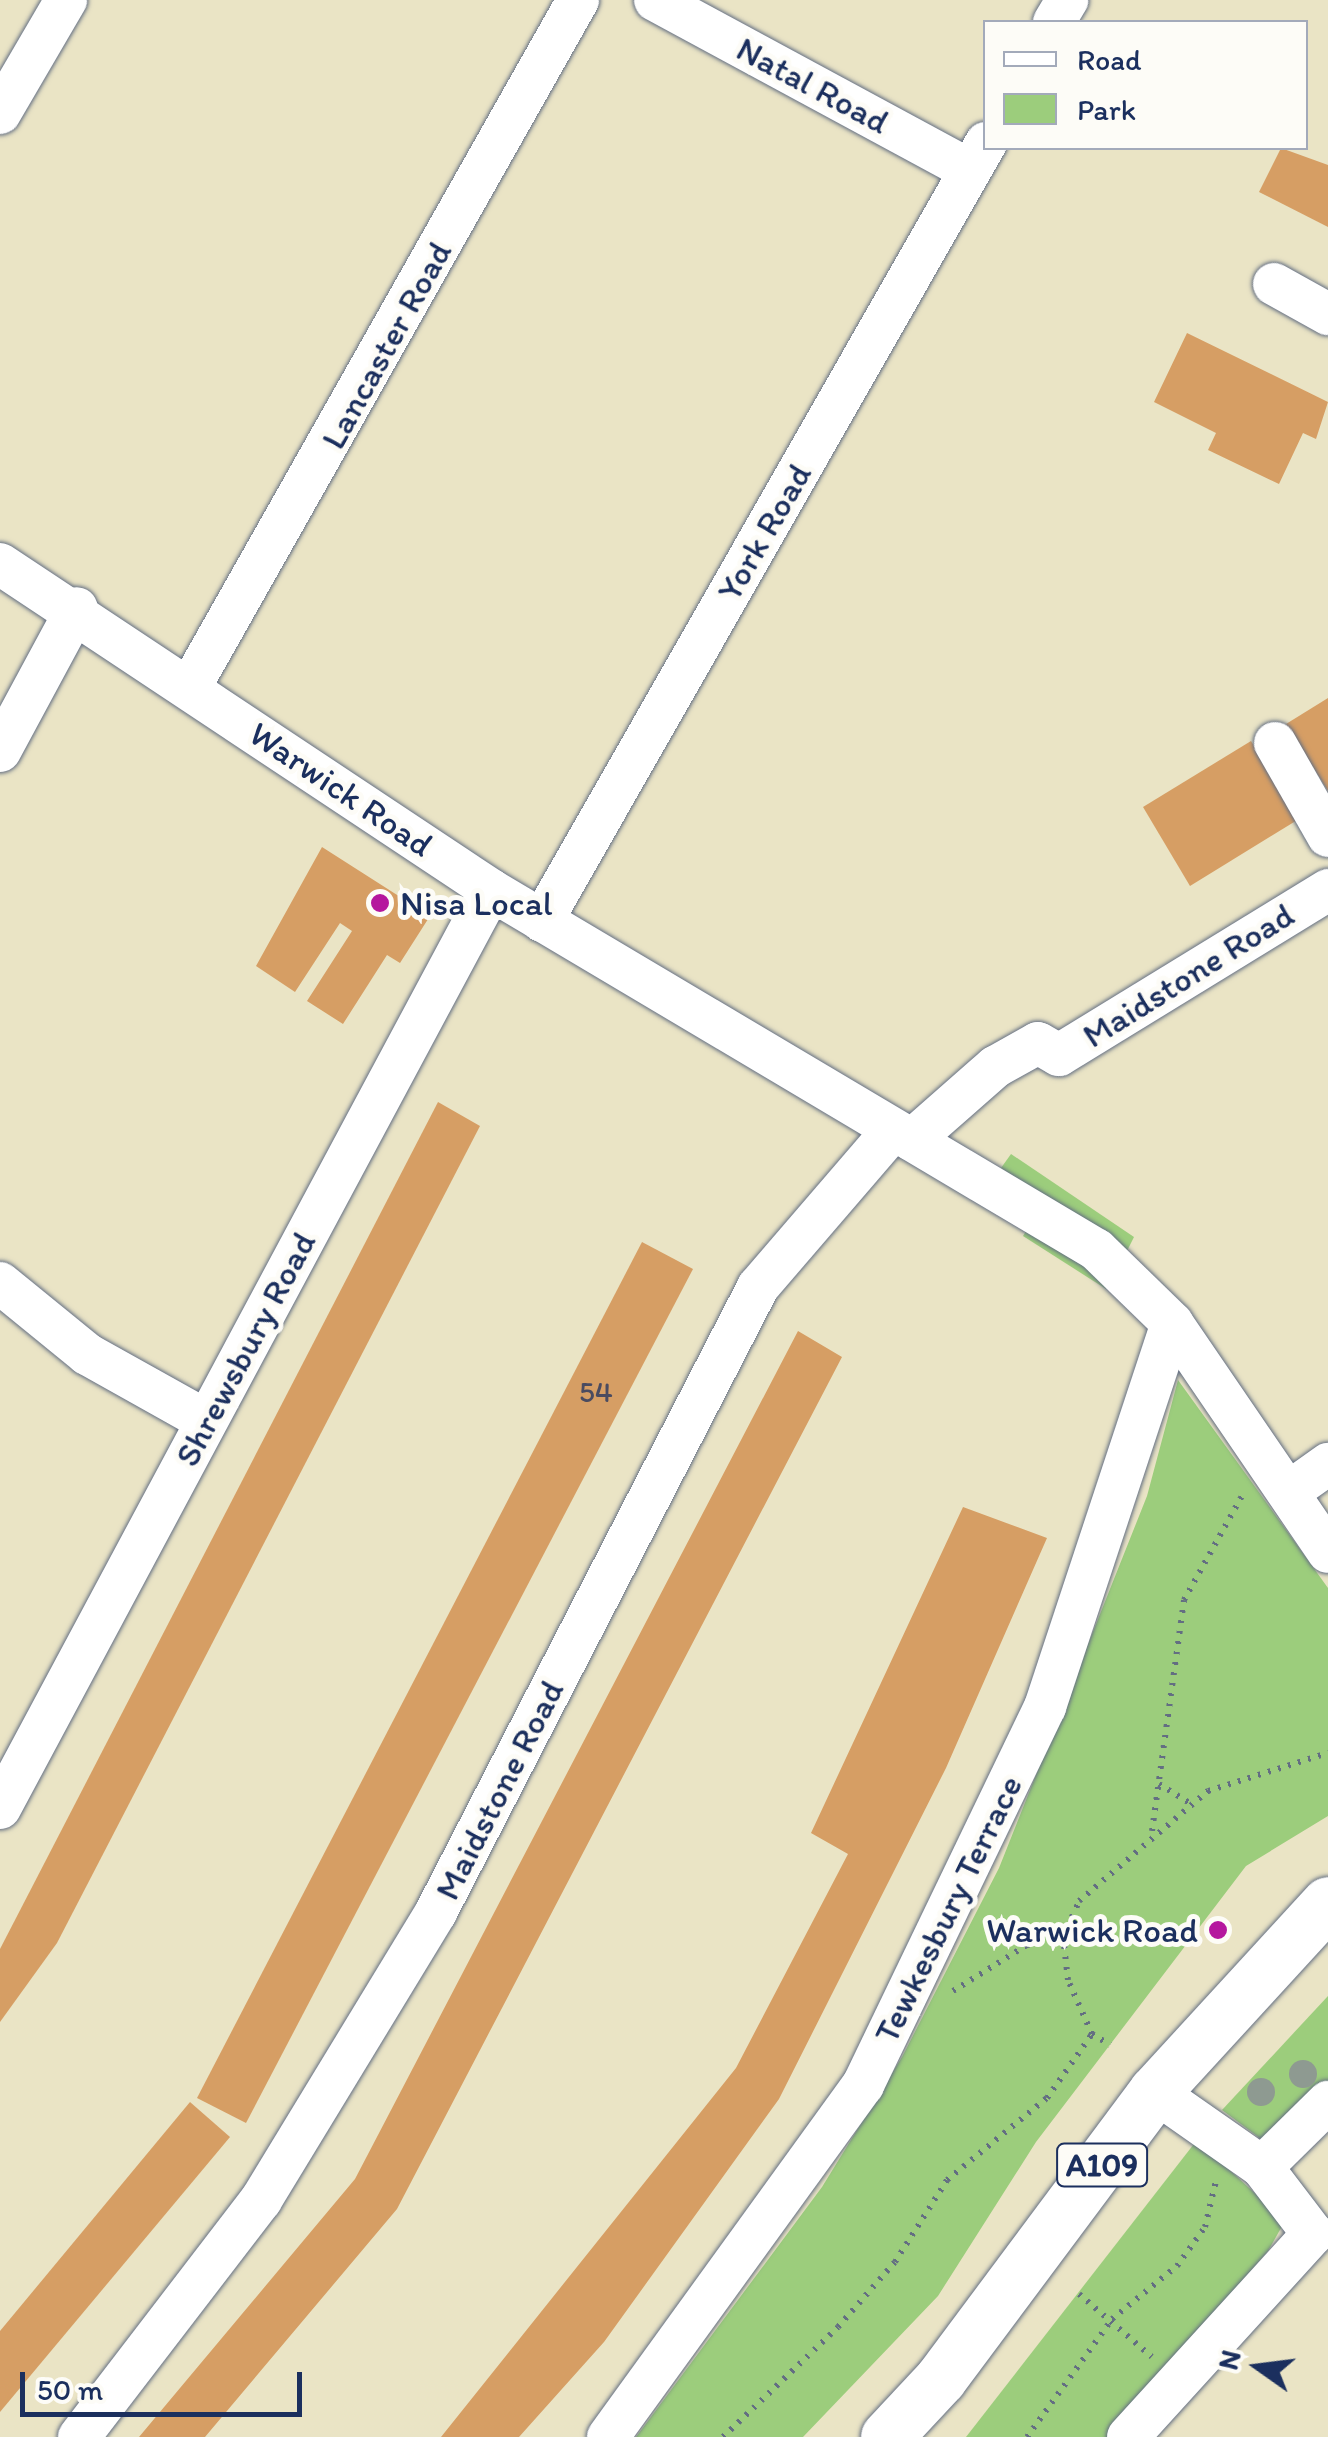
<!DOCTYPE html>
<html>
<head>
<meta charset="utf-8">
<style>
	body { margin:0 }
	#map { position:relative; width:1328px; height:2437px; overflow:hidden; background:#eae4c5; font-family:Itim,sans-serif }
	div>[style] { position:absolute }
	.green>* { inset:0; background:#9ccd7c }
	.building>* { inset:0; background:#d69e64 }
	.path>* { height:6px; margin-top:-3px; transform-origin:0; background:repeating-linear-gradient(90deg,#636e82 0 2.5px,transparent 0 10.5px) }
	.roads { filter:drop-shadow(0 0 2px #636e82) drop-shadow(0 0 2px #636e82) }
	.minor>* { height:42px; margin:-21px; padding:0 21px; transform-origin:21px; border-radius:21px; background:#fff }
	.major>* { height:52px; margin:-26px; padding:0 26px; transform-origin:26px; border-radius:26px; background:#fff }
	.trees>* { width:28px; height:28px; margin:-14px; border-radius:50%; background:#8e9a91 }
	.dots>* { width:28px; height:28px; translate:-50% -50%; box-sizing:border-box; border:5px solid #fdfcf7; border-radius:50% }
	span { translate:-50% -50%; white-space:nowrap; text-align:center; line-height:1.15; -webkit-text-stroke:10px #fdfcf7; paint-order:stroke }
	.number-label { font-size:30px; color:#4a4b60 }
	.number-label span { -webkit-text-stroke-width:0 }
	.shield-label span { padding:2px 8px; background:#fdfcf7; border:2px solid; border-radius:8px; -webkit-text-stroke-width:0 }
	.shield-label { font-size:32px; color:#1b2f5e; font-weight:700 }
	.street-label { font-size:35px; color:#1b2f5e }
	.poi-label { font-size:35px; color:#1b2f5e }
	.left { translate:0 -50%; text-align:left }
	.right { translate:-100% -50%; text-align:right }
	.legend { position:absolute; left:983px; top:20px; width:325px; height:130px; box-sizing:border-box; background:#fdfcf7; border:2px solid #a3aaba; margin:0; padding:12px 18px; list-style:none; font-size:30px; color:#1b2f5e }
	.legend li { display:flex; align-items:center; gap:20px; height:50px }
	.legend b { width:50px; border:2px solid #a3aaba }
	.north { position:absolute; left:1208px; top:2317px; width:100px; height:100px; -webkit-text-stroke:8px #fdfcf7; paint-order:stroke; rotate:284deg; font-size:28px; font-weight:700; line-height:40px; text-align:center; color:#1b2f5e }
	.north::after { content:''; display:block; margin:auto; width:35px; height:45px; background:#1b2f5e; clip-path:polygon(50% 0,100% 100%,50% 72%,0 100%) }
	.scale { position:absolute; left:20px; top:2372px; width:282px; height:45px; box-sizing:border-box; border:5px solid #1b2f5e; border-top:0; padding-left:12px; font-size:30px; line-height:35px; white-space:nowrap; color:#1b2f5e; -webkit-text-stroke:8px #fdfcf7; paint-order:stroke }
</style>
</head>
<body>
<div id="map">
	<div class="green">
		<div style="clip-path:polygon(1011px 1154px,1134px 1237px,1127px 1251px,1001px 1168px)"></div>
		<div style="clip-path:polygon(1031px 1223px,1113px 1277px,1106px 1289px,1023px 1236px)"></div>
		<div style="clip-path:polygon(1178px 1380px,1328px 1588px,1328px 1816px,1246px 1866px,1036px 2142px,938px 2296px,803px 2437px,636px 2437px,822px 2187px,902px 2057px,999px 1868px,1147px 1496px)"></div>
		<div style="clip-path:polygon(1328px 1996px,1328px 2081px,1265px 2142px,1222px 2110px)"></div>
		<div style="clip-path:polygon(1197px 2140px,1285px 2221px,1268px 2251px,1107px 2437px,966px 2437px)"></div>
	</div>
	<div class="building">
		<div style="clip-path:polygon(1281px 148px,1328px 165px,1328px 227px,1259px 192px)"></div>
		<div style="clip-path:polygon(1187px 333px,1328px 402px,1316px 439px,1303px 433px,1279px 484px,1208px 450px,1216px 433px,1154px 402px)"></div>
		<div style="clip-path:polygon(1328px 698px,1328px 791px,1286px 724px)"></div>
		<div style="clip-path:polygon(1251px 741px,1299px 819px,1190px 886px,1143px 807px)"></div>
		<div style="clip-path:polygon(322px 847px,430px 916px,400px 963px,387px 955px,343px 1024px,307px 1001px,352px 931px,340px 923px,295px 992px,256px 966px)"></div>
		<div style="clip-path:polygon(438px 1102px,480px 1126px,57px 1943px,0 2022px,0 1949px)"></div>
		<div style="clip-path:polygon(642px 1242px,693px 1269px,246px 2123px,197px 2098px)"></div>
		<div style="clip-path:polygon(798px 1331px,842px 1357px,397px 2209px,205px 2437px,139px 2437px,355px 2179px)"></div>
		<div style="clip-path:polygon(963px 1507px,1047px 1538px,946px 1768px,779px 2099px,604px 2342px,519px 2437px,441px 2437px,736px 2068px,848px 1854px,811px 1833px)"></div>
		<div style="clip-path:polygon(190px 2102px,230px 2137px,0 2412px,0 2331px)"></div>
	</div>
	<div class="path">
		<div style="left:1159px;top:1784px;width:36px;rotate:32deg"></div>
		<div style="left:1152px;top:1831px;width:233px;rotate:-82.1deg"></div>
		<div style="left:1184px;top:1600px;width:124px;rotate:-60.9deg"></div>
		<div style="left:953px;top:1991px;width:87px;rotate:-31.9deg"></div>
		<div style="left:1027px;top:1945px;width:37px;rotate:-14deg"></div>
		<div style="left:1092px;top:2034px;width:21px;rotate:31deg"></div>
		<div style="left:1079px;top:2294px;width:96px;rotate:40.8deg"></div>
		<div style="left:723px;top:2437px;width:159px;rotate:-43.7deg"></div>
		<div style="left:838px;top:2327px;width:86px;rotate:-48.8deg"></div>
		<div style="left:895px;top:2262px;width:97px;rotate:-57.6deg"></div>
		<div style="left:947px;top:2180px;width:129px;rotate:-39.4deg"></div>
		<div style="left:1047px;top:2098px;width:78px;rotate:-54.9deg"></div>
		<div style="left:1092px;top:2034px;width:59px;rotate:-114deg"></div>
		<div style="left:1068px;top:1980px;width:44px;rotate:-96.5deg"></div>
		<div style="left:1063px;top:1936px;width:38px;rotate:-65deg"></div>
		<div style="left:1079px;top:1901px;width:170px;rotate:-40.5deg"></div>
		<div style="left:1208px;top:1791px;width:126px;rotate:-17.6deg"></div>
		<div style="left:1027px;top:2437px;width:145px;rotate:-54.2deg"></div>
		<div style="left:1112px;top:2319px;width:84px;rotate:-39.2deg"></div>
		<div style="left:1177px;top:2266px;width:48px;rotate:-54.3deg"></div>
		<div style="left:1205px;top:2227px;width:47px;rotate:-76.6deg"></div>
	</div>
	<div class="roads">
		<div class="minor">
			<div style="left:655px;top:0;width:358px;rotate:28.4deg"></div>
			<div style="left:1054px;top:22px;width:26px;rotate:-59deg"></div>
			<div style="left:0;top:113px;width:131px;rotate:-59.7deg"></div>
			<div style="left:1274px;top:284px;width:62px;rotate:29.1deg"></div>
			<div style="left:0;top:564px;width:589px;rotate:33.58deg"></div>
			<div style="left:491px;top:890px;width:705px;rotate:30.71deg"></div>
			<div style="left:1097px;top:1250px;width:105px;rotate:44.2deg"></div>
			<div style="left:1172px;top:1323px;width:277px;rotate:55.7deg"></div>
			<div style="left:190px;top:687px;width:789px;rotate:-60.54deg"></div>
			<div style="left:1275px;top:743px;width:107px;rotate:60.3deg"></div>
			<div style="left:0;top:751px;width:162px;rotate:-61.7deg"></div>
			<div style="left:542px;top:921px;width:896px;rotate:-60.29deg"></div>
			<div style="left:912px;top:1140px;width:111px;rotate:-41.3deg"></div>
			<div style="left:995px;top:1067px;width:49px;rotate:-29.2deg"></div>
			<div style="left:1038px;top:1043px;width:24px;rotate:30deg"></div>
			<div style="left:1059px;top:1055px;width:316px;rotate:-31.5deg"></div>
			<div style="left:0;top:1283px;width:112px;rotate:39.2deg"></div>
			<div style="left:87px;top:1354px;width:135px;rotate:29.2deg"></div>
			<div style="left:1290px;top:1491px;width:47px;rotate:-35.4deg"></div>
			<div style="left:0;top:1808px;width:1041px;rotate:-61.86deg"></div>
			<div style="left:1262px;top:2167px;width:93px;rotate:-44.6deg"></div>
			<div style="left:79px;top:2437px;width:299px;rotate:-52.5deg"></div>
			<div style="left:261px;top:2200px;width:337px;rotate:-58.7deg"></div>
			<div style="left:436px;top:1912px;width:703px;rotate:-62.74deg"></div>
			<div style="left:758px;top:1287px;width:207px;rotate:-49.3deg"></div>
			<div style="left:608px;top:2437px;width:435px;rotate:-54.1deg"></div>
			<div style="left:863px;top:2085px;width:420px;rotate:-64.3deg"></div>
			<div style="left:1045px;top:1707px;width:404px;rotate:-71.7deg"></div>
			<div style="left:1128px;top:2437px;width:275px;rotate:-47.7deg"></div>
			<div style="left:1313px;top:2234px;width:84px;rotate:-127.3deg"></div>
			<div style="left:1262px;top:2167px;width:131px;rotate:-145deg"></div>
		</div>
		<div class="major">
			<div style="left:887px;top:2437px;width:79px;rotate:-47deg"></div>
			<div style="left:941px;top:2379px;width:358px;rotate:-53.3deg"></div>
			<div style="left:1155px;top:2092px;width:256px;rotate:-47.5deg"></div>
		</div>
	</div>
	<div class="trees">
		<div style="left:1303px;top:2074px"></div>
		<div style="left:1261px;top:2092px"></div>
	</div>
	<div class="dots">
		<div style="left:380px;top:903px;background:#b5179e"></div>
		<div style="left:1218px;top:1930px;background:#b5179e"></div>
	</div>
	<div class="number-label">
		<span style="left:596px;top:1392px">54</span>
	</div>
	<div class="shield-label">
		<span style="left:1102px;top:2165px">A109</span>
	</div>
	<div class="street-label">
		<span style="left:813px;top:85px;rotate:28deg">Natal Road</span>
		<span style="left:386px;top:345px;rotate:-61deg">Lancaster Road</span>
		<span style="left:764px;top:532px;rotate:-60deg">York Road</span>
		<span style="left:341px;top:789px;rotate:34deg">Warwick Road</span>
		<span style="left:1188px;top:975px;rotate:-32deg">Maidstone Road</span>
		<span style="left:245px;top:1349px;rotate:-62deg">Shrewsbury Road</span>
		<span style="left:499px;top:1790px;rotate:-63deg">Maidstone Road</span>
		<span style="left:948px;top:1909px;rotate:-64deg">Tewkesbury Terrace</span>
	</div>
	<div class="poi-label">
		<span class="left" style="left:400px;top:903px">Nisa Local</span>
		<span class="right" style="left:1198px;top:1930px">Warwick Road</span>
	</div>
	<ul class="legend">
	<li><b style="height:12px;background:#fff"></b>Road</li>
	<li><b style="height:28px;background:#9ccd7c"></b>Park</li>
	</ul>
	<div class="north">N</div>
	<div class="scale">50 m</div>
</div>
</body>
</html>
